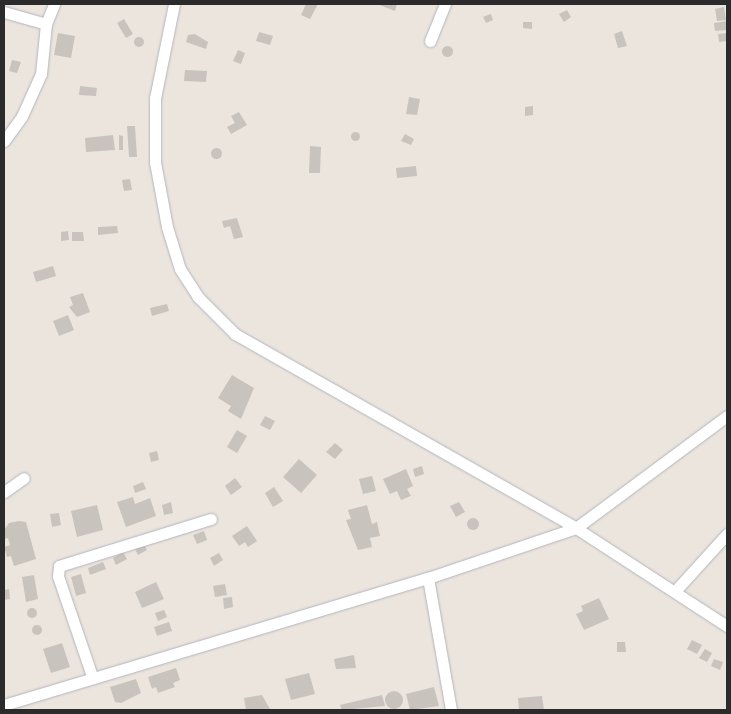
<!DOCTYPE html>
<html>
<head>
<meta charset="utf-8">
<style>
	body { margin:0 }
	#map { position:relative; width:731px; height:714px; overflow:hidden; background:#ece5de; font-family:Manrope,sans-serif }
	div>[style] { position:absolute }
	.building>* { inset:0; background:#c8c3bd }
	.round { border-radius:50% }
	.roads { filter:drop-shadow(0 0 1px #b1b5be) drop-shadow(0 0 1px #b1b5be) }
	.street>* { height:11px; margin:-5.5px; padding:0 5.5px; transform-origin:5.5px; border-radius:5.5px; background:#fff }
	span { translate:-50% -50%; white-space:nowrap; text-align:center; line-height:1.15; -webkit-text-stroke:4px #fff; paint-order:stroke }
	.frame { position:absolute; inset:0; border:5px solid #2b2b2b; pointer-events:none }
</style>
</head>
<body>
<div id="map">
	<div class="building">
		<div style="clip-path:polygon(306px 4px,318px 4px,310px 19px,301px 15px)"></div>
		<div style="clip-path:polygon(377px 4px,397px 4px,395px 11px)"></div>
		<div style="clip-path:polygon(724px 7px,726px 20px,717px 21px,715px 9px)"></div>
		<div style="clip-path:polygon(567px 10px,571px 17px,564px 22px,559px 14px)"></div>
		<div style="clip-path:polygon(491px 14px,493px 20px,486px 23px,483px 17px)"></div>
		<div style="clip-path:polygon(124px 19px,133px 34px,126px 38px,117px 23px)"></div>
		<div style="clip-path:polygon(727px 21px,727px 30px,715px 31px,714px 23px)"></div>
		<div style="clip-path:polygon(523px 22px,532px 22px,532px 29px,523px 28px)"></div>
		<div style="clip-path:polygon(622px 31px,627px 46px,618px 48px,614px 34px)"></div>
		<div style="clip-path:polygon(259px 32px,273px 36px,270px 45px,256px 41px)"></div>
		<div style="clip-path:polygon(58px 33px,75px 36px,71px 58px,54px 55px)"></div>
		<div style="clip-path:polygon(727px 33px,727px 41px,719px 42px,718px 34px)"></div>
		<div style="clip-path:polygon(195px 34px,208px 42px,206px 49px,186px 42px,188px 35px)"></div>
		<div class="round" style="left:134px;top:37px;width:10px;height:10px"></div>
		<div class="round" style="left:441.5px;top:45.5px;width:11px;height:11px"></div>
		<div style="clip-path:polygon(238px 50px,245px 53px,241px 64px,233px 61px)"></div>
		<div style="clip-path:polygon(12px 60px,21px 62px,17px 73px,9px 71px)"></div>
		<div style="clip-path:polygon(185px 70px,207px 71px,206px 82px,184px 81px)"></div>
		<div style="clip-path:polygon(80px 86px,97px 88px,96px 96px,79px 95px)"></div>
		<div style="clip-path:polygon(409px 97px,420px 99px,417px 115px,406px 114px)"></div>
		<div style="clip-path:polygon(533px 106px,533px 115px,525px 116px,525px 107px)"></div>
		<div style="clip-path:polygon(239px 112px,247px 125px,231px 134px,227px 127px,235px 123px,231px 116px)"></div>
		<div style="clip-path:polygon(127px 126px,135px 126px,137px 157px,129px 157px)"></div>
		<div class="round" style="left:350.5px;top:131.5px;width:9px;height:9px"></div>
		<div style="clip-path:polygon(405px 134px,414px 139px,411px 145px,401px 141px)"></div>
		<div style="clip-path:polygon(113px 135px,115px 150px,86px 152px,85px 138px)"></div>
		<div style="clip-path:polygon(119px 135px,123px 136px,123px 150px,119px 150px)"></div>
		<div style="clip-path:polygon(310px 146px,321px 147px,320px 173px,309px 173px)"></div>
		<div class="round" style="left:210.5px;top:147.5px;width:11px;height:11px"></div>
		<div style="clip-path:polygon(416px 166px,417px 176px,397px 178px,396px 168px)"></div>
		<div style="clip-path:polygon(130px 179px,132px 190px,124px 191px,122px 180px)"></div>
		<div style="clip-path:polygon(237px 218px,243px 237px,234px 239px,230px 226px,224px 228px,222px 221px)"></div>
		<div style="clip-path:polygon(117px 226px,118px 233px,98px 235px,98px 227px)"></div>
		<div style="clip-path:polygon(68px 231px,69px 240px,61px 241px,61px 232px)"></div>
		<div style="clip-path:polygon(72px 232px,83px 232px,84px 241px,72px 241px)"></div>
		<div style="clip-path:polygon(53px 266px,56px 276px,36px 282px,33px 272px)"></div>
		<div style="clip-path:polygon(83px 293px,90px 312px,77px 317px,69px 307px,73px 305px,70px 297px)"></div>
		<div style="clip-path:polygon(167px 304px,169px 311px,152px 316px,150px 308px)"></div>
		<div style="clip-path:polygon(68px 315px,74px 330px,59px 336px,53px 321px)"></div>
		<div style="clip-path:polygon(232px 375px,254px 388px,241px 419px,228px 411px,231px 406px,218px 398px)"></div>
		<div style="clip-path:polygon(265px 416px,275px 421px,270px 430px,260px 425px)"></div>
		<div style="clip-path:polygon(237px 430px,247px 436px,237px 453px,227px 447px)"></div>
		<div style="clip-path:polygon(335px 443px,343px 450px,335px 459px,326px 452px)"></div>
		<div style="clip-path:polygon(157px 451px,159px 460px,151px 462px,149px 453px)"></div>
		<div style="clip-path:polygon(299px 459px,317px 475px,301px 493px,283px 477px)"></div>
		<div style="clip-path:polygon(422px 466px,424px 474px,415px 477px,413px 469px)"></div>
		<div style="clip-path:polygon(406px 469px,413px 486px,407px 489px,411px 496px,401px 500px,397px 491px,390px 494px,383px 479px)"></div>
		<div style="clip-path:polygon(372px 476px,376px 491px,363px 494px,359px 479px)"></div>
		<div style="clip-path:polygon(235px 478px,242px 487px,231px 495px,225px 486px)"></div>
		<div style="clip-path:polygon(143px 482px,146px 489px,135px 493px,133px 486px)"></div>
		<div style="clip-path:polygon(274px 487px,283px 501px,273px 507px,265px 493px)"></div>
		<div style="clip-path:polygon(133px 497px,135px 504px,150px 498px,156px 516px,126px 527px,117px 502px)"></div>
		<div style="clip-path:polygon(171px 502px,173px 513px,164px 515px,162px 505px)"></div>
		<div style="clip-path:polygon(459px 502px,465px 512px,456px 517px,450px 506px)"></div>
		<div style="clip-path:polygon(97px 505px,103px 530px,77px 537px,71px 511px)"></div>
		<div style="clip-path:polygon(367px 505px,372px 524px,377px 522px,380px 536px,370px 538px,372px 547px,358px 550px,346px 520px,351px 519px,348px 510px)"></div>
		<div style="clip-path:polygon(59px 513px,61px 525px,52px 527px,50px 514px)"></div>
		<div class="round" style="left:467px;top:518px;width:12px;height:12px"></div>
		<div style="clip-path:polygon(19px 521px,26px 522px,36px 559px,14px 566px,11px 556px,7px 557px,4px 547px,10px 545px,8px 538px,4px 539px,4px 530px,9px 523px)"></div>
		<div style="clip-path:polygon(247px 526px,257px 541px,248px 547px,245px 542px,239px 546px,232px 536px)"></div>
		<div style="clip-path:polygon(204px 531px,207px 540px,197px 544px,193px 535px)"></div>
		<div style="clip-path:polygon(143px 543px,147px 550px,138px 555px,134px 547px)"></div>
		<div style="clip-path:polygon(123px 552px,127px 559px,116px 565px,113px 558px)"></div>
		<div style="clip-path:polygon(219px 553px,223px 560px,214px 566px,210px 558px)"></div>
		<div style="clip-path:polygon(103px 562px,106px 569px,90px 575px,88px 568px)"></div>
		<div style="clip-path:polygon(81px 574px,86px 593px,76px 596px,71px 577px)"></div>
		<div style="clip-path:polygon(34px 575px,38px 599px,26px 602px,22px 577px)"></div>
		<div style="clip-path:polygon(156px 582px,164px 599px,142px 608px,135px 592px)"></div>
		<div style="clip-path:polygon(225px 584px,227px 595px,215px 597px,213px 586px)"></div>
		<div style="clip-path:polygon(9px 589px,10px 599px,4px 600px,4px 590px)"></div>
		<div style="clip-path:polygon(232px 597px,233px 607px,224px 609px,223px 598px)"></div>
		<div style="clip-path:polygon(599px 598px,609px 619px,584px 630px,576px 614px,583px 611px,581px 606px)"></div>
		<div class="round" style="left:27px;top:608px;width:10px;height:10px"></div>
		<div style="clip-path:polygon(164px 610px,167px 617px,158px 621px,155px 613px)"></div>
		<div style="clip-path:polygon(169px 622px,172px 631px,157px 636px,154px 627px)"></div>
		<div class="round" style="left:32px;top:625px;width:10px;height:10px"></div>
		<div style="clip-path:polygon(692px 640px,702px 645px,697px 654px,687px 649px)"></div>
		<div style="clip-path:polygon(617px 642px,625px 642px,626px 652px,617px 652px)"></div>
		<div style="clip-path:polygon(62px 643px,70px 667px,51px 673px,43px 649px)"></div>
		<div style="clip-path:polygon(705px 649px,712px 653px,707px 662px,699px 658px)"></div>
		<div style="clip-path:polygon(354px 655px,356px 668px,336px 669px,334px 659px)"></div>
		<div style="clip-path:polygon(714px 659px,723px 662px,720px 670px,711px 666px)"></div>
		<div style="clip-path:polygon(176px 668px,180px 680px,173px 683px,175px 687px,158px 693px,156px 687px,152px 689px,148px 677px)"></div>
		<div style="clip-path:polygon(309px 673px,315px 694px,291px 700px,285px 679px)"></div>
		<div style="clip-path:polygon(136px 679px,141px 693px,121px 703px,115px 702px,110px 687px)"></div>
		<div style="clip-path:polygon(434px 687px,439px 706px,410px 710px,406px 694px)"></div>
		<div class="round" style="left:385px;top:691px;width:18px;height:18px"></div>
		<div style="clip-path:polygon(262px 695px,270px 709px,246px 710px,244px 698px)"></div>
		<div style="clip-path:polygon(382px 695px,385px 706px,342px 710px,340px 705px)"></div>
		<div style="clip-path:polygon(542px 696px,544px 710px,519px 710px,518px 698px)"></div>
	</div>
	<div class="roads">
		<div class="street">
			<div style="left:174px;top:4px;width:96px;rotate:101.4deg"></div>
			<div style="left:155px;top:98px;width:64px;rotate:90deg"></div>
			<div style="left:155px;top:162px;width:66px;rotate:79.5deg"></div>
			<div style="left:167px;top:227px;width:44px;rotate:72.8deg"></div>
			<div style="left:180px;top:269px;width:33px;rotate:57deg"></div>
			<div style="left:198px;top:297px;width:52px;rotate:45deg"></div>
			<div style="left:235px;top:334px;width:392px;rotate:29.6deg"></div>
			<div style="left:576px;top:528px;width:180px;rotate:33deg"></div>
			<div style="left:4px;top:12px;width:44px;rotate:15.9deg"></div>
			<div style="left:430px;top:41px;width:40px;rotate:-68deg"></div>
			<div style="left:4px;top:141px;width:31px;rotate:-54deg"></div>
			<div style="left:22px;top:116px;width:46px;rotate:-65.7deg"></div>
			<div style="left:41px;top:74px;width:50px;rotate:-84.3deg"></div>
			<div style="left:46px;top:24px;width:22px;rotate:-68deg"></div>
			<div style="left:4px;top:492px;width:24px;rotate:-35deg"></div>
			<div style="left:428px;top:578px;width:134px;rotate:80.1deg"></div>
			<div style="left:676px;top:590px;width:76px;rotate:-47.7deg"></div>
			<div style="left:92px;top:676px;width:106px;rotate:-108.8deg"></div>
			<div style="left:58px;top:576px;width:10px;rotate:-84deg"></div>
			<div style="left:59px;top:566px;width:159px;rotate:-17.2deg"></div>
			<div style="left:4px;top:705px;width:443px;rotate:-16.7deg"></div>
			<div style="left:428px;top:578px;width:156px;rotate:-18.7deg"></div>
			<div style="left:576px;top:528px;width:188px;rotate:-36.6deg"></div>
		</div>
	</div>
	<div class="frame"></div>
</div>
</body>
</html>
